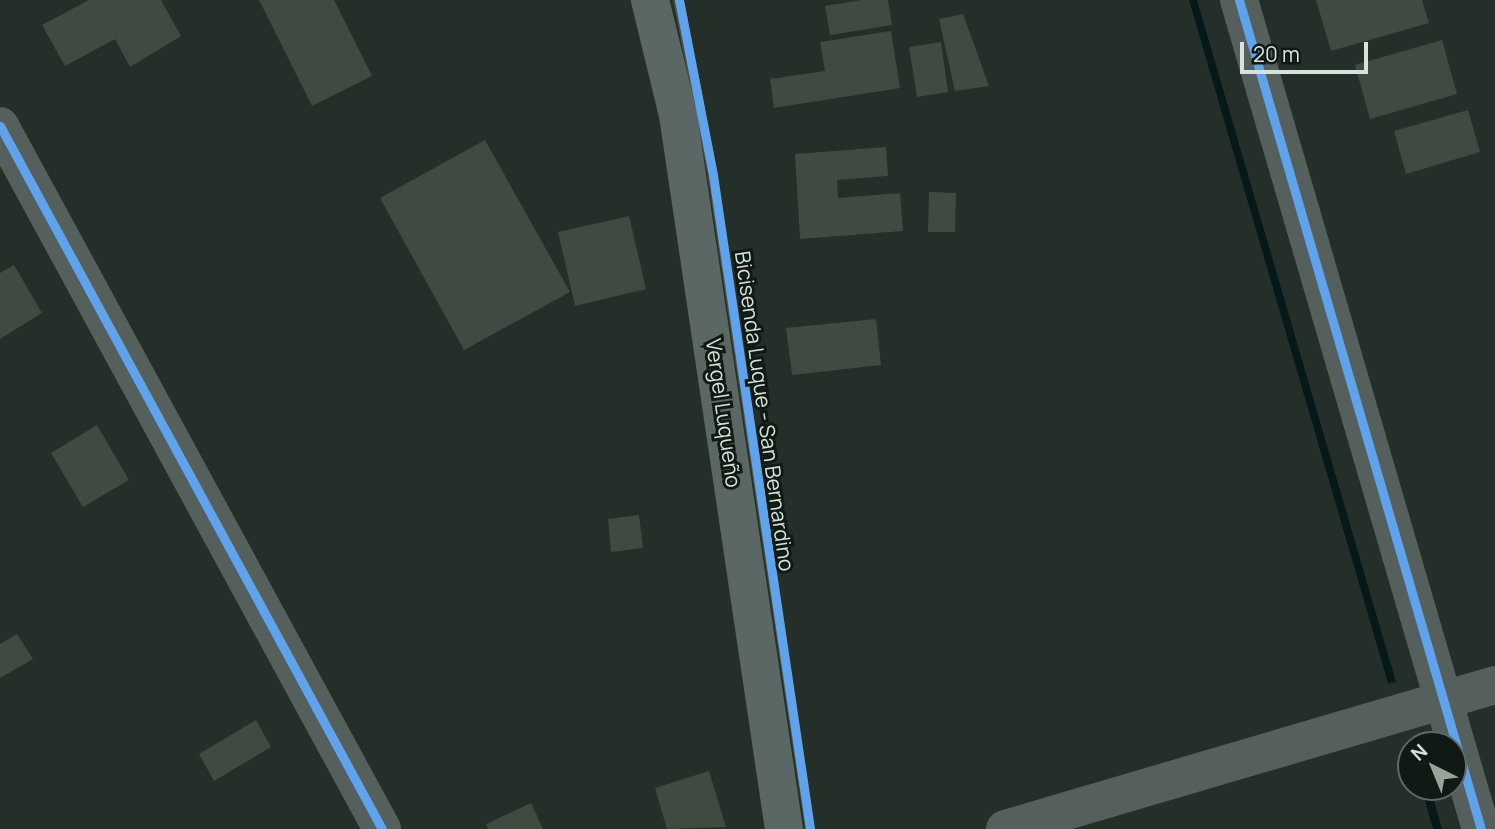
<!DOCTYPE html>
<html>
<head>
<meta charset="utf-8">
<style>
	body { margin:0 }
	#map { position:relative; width:1495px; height:829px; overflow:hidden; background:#232f28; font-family:Manrope,sans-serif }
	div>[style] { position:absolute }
	.green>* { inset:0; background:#4d5235 }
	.water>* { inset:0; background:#061919 }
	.building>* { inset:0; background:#404a40 }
	.street>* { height:38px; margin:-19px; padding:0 19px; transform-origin:19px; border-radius:19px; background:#555f5c }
	.primary>* { height:38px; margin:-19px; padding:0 19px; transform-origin:19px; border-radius:19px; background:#5b6764 }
	.cycleway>* { height:9px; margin:-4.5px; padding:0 4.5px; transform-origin:4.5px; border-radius:4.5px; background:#60a3ed }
	span { translate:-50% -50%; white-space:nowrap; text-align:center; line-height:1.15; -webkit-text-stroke:6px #101913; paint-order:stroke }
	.street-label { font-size:21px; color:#d5e3da }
	.north { position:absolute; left:1397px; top:731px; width:70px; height:70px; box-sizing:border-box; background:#101913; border:2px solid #5f6a63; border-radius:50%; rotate:317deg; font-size:19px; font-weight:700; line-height:28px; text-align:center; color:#d5e3da }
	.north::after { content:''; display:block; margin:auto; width:24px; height:32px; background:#97a49c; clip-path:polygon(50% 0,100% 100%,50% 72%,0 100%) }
	.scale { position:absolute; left:1240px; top:42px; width:128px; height:32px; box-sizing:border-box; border:4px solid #d5e3da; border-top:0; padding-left:9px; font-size:21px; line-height:24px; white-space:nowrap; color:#d5e3da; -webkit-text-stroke:5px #101913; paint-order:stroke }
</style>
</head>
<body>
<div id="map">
	<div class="green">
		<div style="clip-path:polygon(673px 0,684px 0,717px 171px,815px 829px,805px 829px,707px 172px)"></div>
	</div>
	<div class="water">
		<div style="clip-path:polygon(1189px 0,1197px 0,1396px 682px,1388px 683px)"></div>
		<div style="clip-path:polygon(1421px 787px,1430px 787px,1442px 829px,1433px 829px)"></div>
	</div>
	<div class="building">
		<div style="clip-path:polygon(89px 0,161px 0,181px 36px,130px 67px,115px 39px,65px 66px,42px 25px)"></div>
		<div style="clip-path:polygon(259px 0,334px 0,372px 76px,312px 106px)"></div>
		<div style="clip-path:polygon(861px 0,888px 0,892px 25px,830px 35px,825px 6px)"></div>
		<div style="clip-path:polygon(1316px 0,1422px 0,1429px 23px,1331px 51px)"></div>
		<div style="clip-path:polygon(963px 14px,989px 86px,955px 91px,939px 19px)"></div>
		<div style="clip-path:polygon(891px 31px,900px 88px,774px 108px,770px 79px,825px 71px,820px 42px)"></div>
		<div style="clip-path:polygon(1442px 40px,1457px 94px,1370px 119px,1355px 65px)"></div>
		<div style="clip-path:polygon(941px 42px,948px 92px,917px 97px,909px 47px)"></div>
		<div style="clip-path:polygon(1468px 110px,1480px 152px,1406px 174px,1394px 131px)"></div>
		<div style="clip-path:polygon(485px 140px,570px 292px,464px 350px,380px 198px)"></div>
		<div style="clip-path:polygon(886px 147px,888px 176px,837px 180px,838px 198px,900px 193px,903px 231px,800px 239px,795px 154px)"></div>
		<div style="clip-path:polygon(929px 192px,956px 193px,955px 232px,928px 232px)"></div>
		<div style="clip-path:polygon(629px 216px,646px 289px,575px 306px,558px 232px)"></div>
		<div style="clip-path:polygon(14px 265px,42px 313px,0 339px,0 273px)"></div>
		<div style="clip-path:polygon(876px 319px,881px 365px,792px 375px,786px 328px)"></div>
		<div style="clip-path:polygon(97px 425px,129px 480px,83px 507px,51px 453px)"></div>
		<div style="clip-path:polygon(639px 515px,643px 548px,611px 552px,608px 519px)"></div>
		<div style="clip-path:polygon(17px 634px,33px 659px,0 678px,0 644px)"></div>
		<div style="clip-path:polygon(256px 720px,271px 747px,214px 781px,199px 754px)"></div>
		<div style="clip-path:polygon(709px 771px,726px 827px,667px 829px,655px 788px)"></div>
		<div style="clip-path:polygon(531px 803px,543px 829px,488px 829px,486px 824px)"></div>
	</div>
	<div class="street">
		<div style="left:1239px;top:0;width:864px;rotate:73.73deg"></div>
		<div style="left:0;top:126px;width:800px;rotate:61.48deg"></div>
		<div style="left:1005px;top:829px;width:511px;rotate:-16.38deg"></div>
	</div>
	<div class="primary">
		<div style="left:650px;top:0;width:118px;rotate:76.3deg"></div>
		<div style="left:678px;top:115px;width:722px;rotate:81.56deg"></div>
	</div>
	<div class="cycleway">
		<div style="left:679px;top:0;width:178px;rotate:79deg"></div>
		<div style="left:713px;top:175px;width:661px;rotate:81.56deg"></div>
		<div style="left:1239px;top:0;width:864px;rotate:73.73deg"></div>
		<div style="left:0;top:126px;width:800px;rotate:61.48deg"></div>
	</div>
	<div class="street-label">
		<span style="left:765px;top:411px;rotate:82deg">Bicisenda Luque - San Bernardino</span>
		<span style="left:724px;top:413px;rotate:82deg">Vergel Luqueño</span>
	</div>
	<div class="north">N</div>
	<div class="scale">20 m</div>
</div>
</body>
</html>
